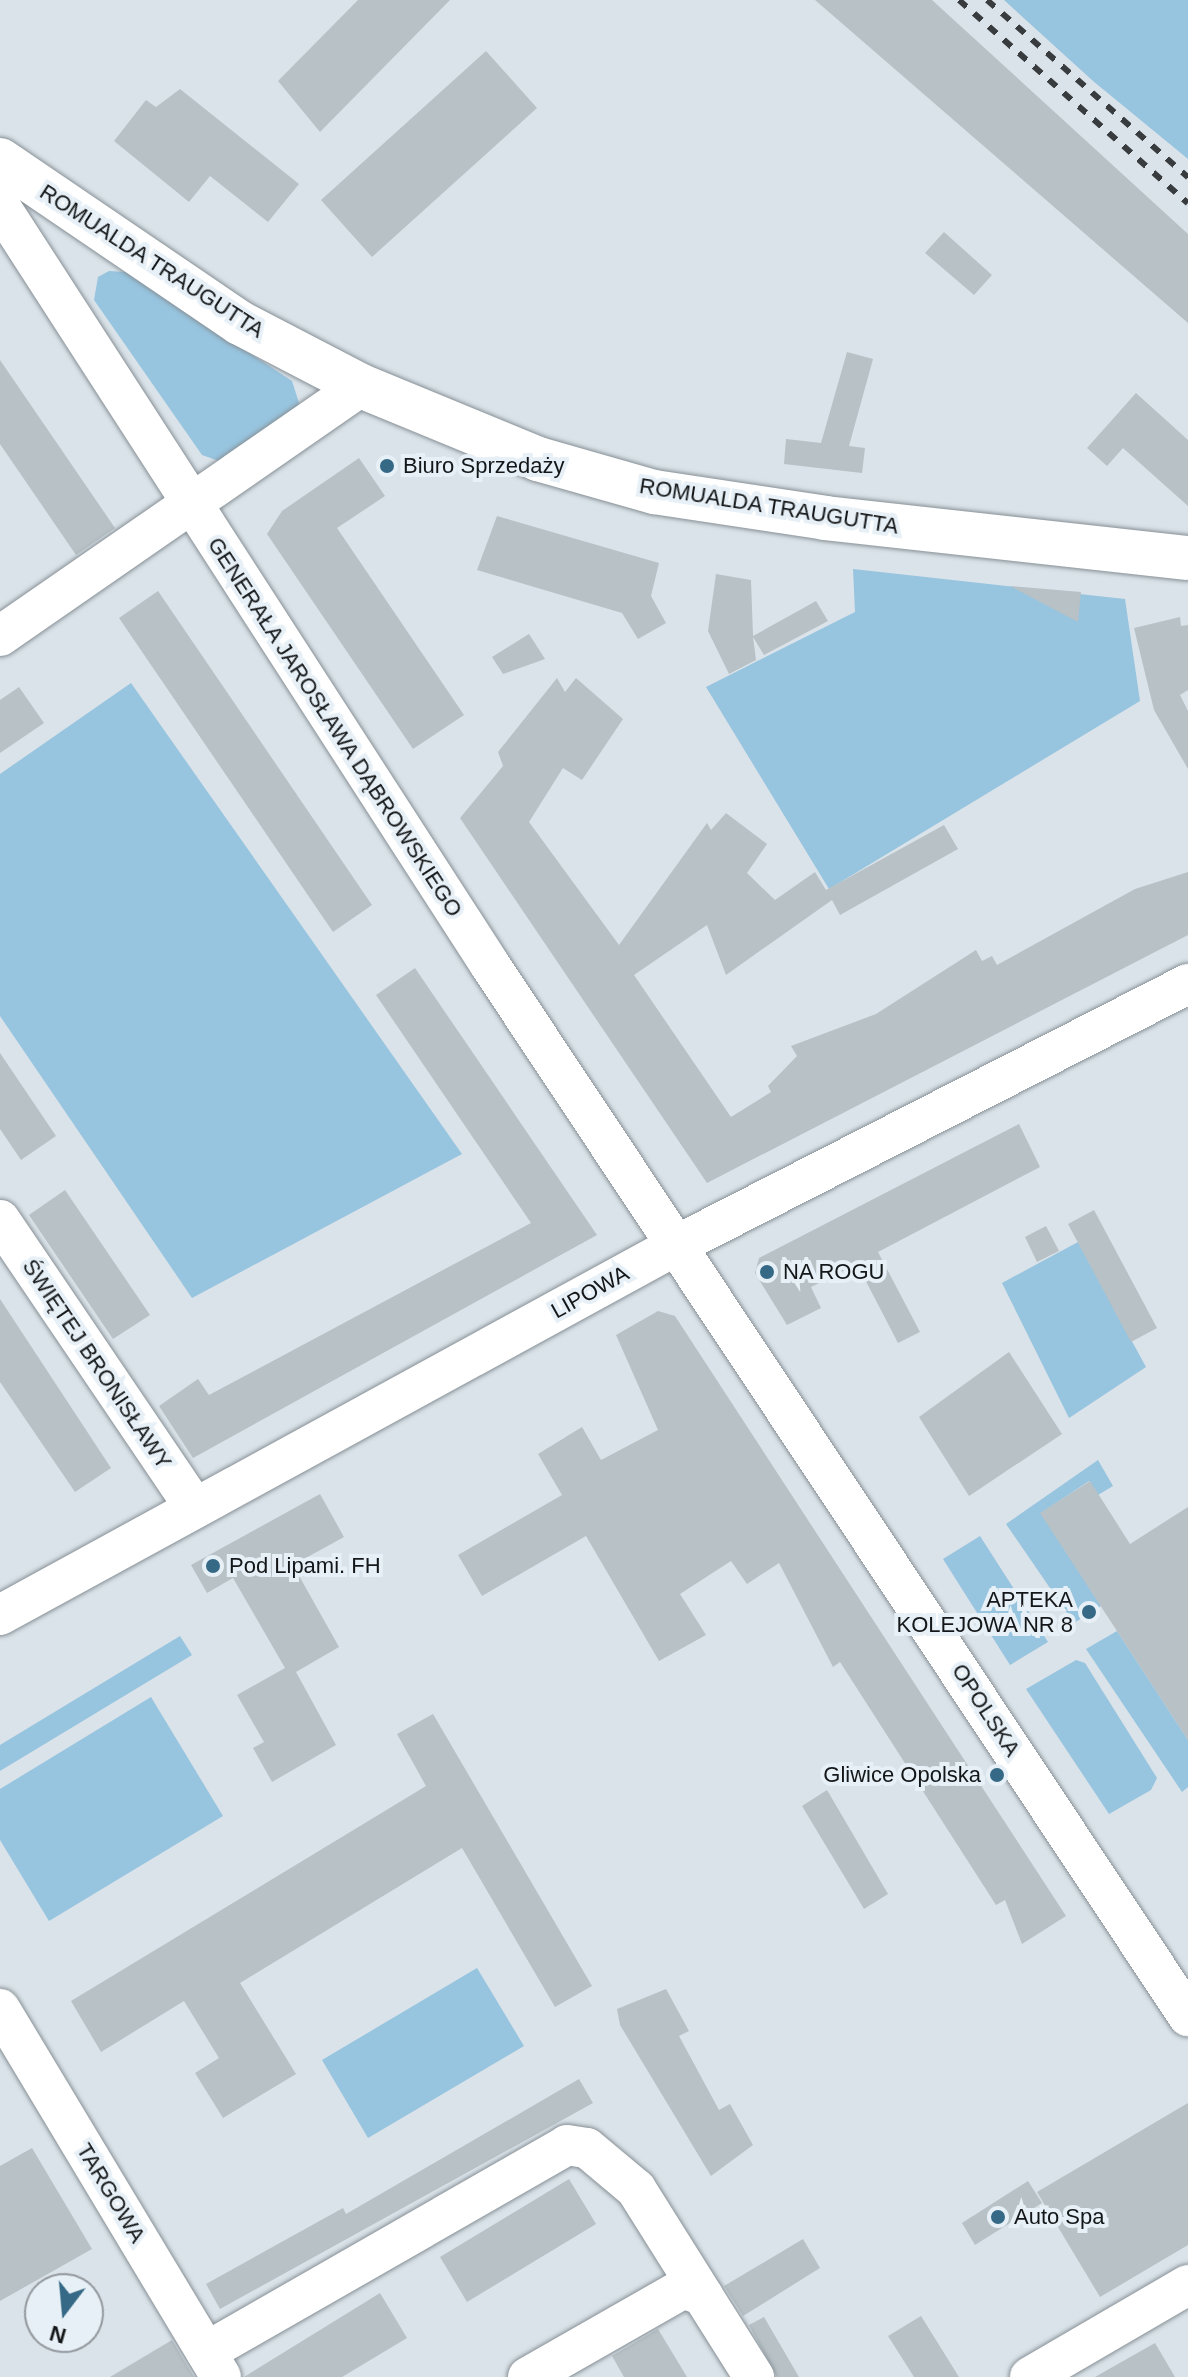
<!DOCTYPE html>
<html>
<head>
<meta charset="utf-8">
<style>
	body { margin:0 }
	#map { position:relative; width:1188px; height:2377px; overflow:hidden; background:#dae3e9; font-family:Helvetica,sans-serif }
	div>[style] { position:absolute }
	.green>* { inset:0; background:#97c4df }
	.building>* { inset:0; background:#b7c1c6 }
	.roads { filter:drop-shadow(0 0 2px #879096) drop-shadow(0 0 2px #879096) }
	.minor>* { height:40px; margin:-20px; padding:0 20px; transform-origin:20px; border-radius:20px; background:#fff }
	.major>* { height:44px; margin:-22px; padding:0 22px; transform-origin:22px; border-radius:22px; background:#fff }
	.rail>* { height:6px; margin-top:-3px; transform-origin:0; background:repeating-linear-gradient(90deg,#383c3f 0 10px,transparent 0 20px) }
	.dots>* { width:22px; height:22px; translate:-50% -50%; box-sizing:border-box; border:4px solid #e7f0f6; border-radius:50% }
	span { translate:-50% -50%; white-space:nowrap; text-align:center; line-height:1.15; -webkit-text-stroke:8px #e7f0f6; paint-order:stroke }
	.street-label { font-size:22px; color:#141719 }
	.poi-label { font-size:22px; color:#141719 }
	.left { translate:0 -50%; text-align:left }
	.right { translate:-100% -50%; text-align:right }
	.north { position:absolute; left:24px; top:2273px; width:80px; height:80px; box-sizing:border-box; background:#e7f0f6; border:2px solid #93999e; border-radius:50%; rotate:196deg; font-size:22px; font-weight:700; line-height:32px; text-align:center; color:#141719 }
	.north::after { content:''; display:block; margin:auto; width:28px; height:36px; background:#356985; clip-path:polygon(50% 0,100% 100%,50% 72%,0 100%) }
</style>
</head>
<body>
<div id="map">
	<div class="green">
		<div style="clip-path:polygon(1004px 0,1188px 0,1188px 159px,1093px 81px)"></div>
		<div style="clip-path:polygon(109px 271px,126px 272px,292px 381px,300px 406px,219px 461px,202px 455px,94px 300px,98px 277px)"></div>
		<div style="clip-path:polygon(853px 569px,1125px 599px,1140px 701px,829px 889px,706px 687px,855px 612px)"></div>
		<div style="clip-path:polygon(131px 683px,462px 1154px,192px 1298px,0 1016px,0 774px)"></div>
		<div style="clip-path:polygon(1078px 1242px,1146px 1367px,1069px 1418px,1002px 1283px)"></div>
		<div style="clip-path:polygon(1098px 1460px,1113px 1486px,1098px 1495px,1089px 1481px,1041px 1513px,1101px 1606px,1074px 1623px,1006px 1524px)"></div>
		<div style="clip-path:polygon(980px 1536px,1048px 1642px,1010px 1665px,943px 1559px)"></div>
		<div style="clip-path:polygon(1117px 1631px,1188px 1740px,1188px 1787px,1182px 1792px,1086px 1649px)"></div>
		<div style="clip-path:polygon(180px 1636px,192px 1655px,0 1771px,0 1745px)"></div>
		<div style="clip-path:polygon(1076px 1660px,1085px 1663px,1157px 1778px,1151px 1790px,1109px 1814px,1026px 1689px)"></div>
		<div style="clip-path:polygon(151px 1697px,223px 1816px,49px 1921px,0 1840px,0 1789px)"></div>
		<div style="clip-path:polygon(477px 1968px,524px 2046px,368px 2138px,322px 2060px)"></div>
	</div>
	<div class="building">
		<div style="clip-path:polygon(358px 0,450px 0,320px 132px,278px 81px)"></div>
		<div style="clip-path:polygon(815px 0,932px 0,1188px 234px,1188px 323px)"></div>
		<div style="clip-path:polygon(486px 51px,537px 108px,372px 257px,321px 200px)"></div>
		<div style="clip-path:polygon(180px 89px,299px 184px,268px 222px,210px 176px,189px 202px,114px 141px,146px 100px,156px 107px)"></div>
		<div style="clip-path:polygon(944px 232px,992px 275px,974px 295px,925px 253px)"></div>
		<div style="clip-path:polygon(847px 352px,873px 359px,849px 446px,865px 448px,862px 473px,784px 464px,786px 439px,821px 443px)"></div>
		<div style="clip-path:polygon(0 360px,115px 528px,76px 555px,0 444px)"></div>
		<div style="clip-path:polygon(1136px 393px,1188px 440px,1188px 506px,1123px 448px,1107px 466px,1087px 448px)"></div>
		<div style="clip-path:polygon(359px 458px,385px 496px,337px 528px,464px 715px,413px 749px,267px 534px,282px 511px)"></div>
		<div style="clip-path:polygon(497px 516px,659px 563px,651px 596px,666px 623px,638px 639px,622px 613px,477px 570px)"></div>
		<div style="clip-path:polygon(716px 574px,751px 580px,753px 636px,816px 601px,828px 621px,764px 655px,753px 637px,756px 660px,729px 674px,708px 631px)"></div>
		<div style="clip-path:polygon(1010px 586px,1081px 592px,1078px 622px)"></div>
		<div style="clip-path:polygon(158px 591px,372px 905px,333px 932px,119px 618px)"></div>
		<div style="clip-path:polygon(1180px 617px,1181px 626px,1188px 625px,1188px 690px,1180px 695px,1188px 711px,1188px 769px,1154px 710px,1134px 628px)"></div>
		<div style="clip-path:polygon(529px 634px,545px 659px,503px 674px,492px 657px)"></div>
		<div style="clip-path:polygon(557px 678px,565px 692px,576px 678px,623px 719px,582px 780px,563px 768px,529px 822px,619px 945px,707px 823px,711px 830px,726px 813px,767px 844px,747px 873px,775px 900px,815px 872px,826px 890px,944px 825px,958px 849px,840px 915px,832px 900px,726px 975px,707px 925px,634px 975px,731px 1117px,771px 1092px,768px 1086px,797px 1056px,791px 1046px,876px 1014px,976px 950px,982px 961px,992px 956px,997px 965px,1135px 889px,1188px 872px,1188px 935px,707px 1183px,460px 818px,503px 766px,498px 752px)"></div>
		<div style="clip-path:polygon(19px 687px,44px 723px,0 753px,0 700px)"></div>
		<div style="clip-path:polygon(415px 968px,597px 1235px,193px 1458px,159px 1406px,198px 1379px,209px 1395px,531px 1223px,376px 995px)"></div>
		<div style="clip-path:polygon(0 1053px,56px 1136px,21px 1160px,0 1129px)"></div>
		<div style="clip-path:polygon(1019px 1124px,1040px 1167px,878px 1252px,920px 1332px,898px 1343px,857px 1264px,811px 1287px,821px 1308px,787px 1325px,755px 1273px,759px 1258px)"></div>
		<div style="clip-path:polygon(65px 1190px,150px 1315px,113px 1339px,29px 1215px)"></div>
		<div style="clip-path:polygon(1094px 1210px,1157px 1328px,1131px 1342px,1068px 1224px)"></div>
		<div style="clip-path:polygon(1046px 1226px,1059px 1251px,1037px 1262px,1025px 1237px)"></div>
		<div style="clip-path:polygon(0 1299px,111px 1468px,75px 1492px,0 1382px)"></div>
		<div style="clip-path:polygon(658px 1311px,675px 1316px,1066px 1916px,1022px 1944px,1005px 1900px,996px 1905px,840px 1662px,833px 1667px,779px 1563px,747px 1584px,731px 1561px,680px 1594px,706px 1635px,659px 1661px,586px 1536px,482px 1596px,458px 1555px,562px 1495px,538px 1454px,582px 1427px,601px 1460px,658px 1430px,616px 1335px)"></div>
		<div style="clip-path:polygon(1009px 1352px,1062px 1434px,969px 1496px,919px 1417px)"></div>
		<div style="clip-path:polygon(1090px 1481px,1130px 1544px,1188px 1507px,1188px 1740px,1040px 1513px)"></div>
		<div style="clip-path:polygon(320px 1494px,344px 1537px,293px 1565px,339px 1647px,296px 1672px,336px 1745px,272px 1782px,253px 1748px,264px 1742px,237px 1695px,285px 1668px,233px 1578px,207px 1593px,191px 1565px)"></div>
		<div style="clip-path:polygon(433px 1714px,592px 1986px,555px 2007px,462px 1848px,240px 1983px,296px 2074px,223px 2118px,195px 2073px,219px 2058px,184px 2001px,101px 2052px,71px 2001px,426px 1786px,397px 1734px)"></div>
		<div style="clip-path:polygon(827px 1790px,888px 1894px,864px 1909px,802px 1806px)"></div>
		<div style="clip-path:polygon(666px 1989px,689px 2031px,679px 2036px,719px 2110px,730px 2104px,753px 2145px,711px 2176px,620px 2025px,617px 2009px)"></div>
		<div style="clip-path:polygon(579px 2079px,593px 2103px,220px 2309px,206px 2284px,343px 2208px,346px 2214px)"></div>
		<div style="clip-path:polygon(1188px 2103px,1188px 2245px,1100px 2297px,1037px 2192px)"></div>
		<div style="clip-path:polygon(32px 2148px,92px 2249px,0 2301px,0 2166px)"></div>
		<div style="clip-path:polygon(569px 2179px,596px 2224px,467px 2302px,440px 2257px)"></div>
		<div style="clip-path:polygon(1028px 2181px,1042px 2203px,975px 2245px,962px 2223px)"></div>
		<div style="clip-path:polygon(803px 2239px,820px 2268px,743px 2316px,724px 2286px)"></div>
		<div style="clip-path:polygon(380px 2293px,407px 2338px,342px 2377px,244px 2377px)"></div>
		<div style="clip-path:polygon(921px 2316px,959px 2377px,914px 2377px,888px 2336px)"></div>
		<div style="clip-path:polygon(764px 2317px,799px 2377px,777px 2377px,749px 2325px)"></div>
		<div style="clip-path:polygon(658px 2329px,687px 2377px,624px 2377px,612px 2356px)"></div>
		<div style="clip-path:polygon(172px 2340px,194px 2377px,110px 2377px)"></div>
		<div style="clip-path:polygon(1155px 2343px,1175px 2377px,1095px 2377px)"></div>
	</div>
	<div class="roads">
		<div class="minor">
			<div style="left:0;top:206px;width:903px;rotate:57.15deg"></div>
			<div style="left:490px;top:965px;width:1262px;rotate:56.41deg"></div>
			<div style="left:0;top:636px;width:439px;rotate:-34.7deg"></div>
			<div style="left:0;top:1220px;width:348px;rotate:55.9deg"></div>
			<div style="left:0;top:1615px;width:772px;rotate:-28.66deg"></div>
			<div style="left:677px;top:1245px;width:574px;rotate:-27.06deg"></div>
			<div style="left:0;top:2009px;width:429px;rotate:59deg"></div>
			<div style="left:206px;top:2352px;width:416px;rotate:-29.8deg"></div>
			<div style="left:567px;top:2145px;width:20px;rotate:9deg"></div>
			<div style="left:587px;top:2148px;width:64px;rotate:39.9deg"></div>
			<div style="left:636px;top:2189px;width:126px;rotate:57.9deg"></div>
			<div style="left:528px;top:2377px;width:180px;rotate:-29.7deg"></div>
			<div style="left:684px;top:2288px;width:21px;rotate:23deg"></div>
			<div style="left:703px;top:2296px;width:96px;rotate:57.8deg"></div>
			<div style="left:1030px;top:2377px;width:183px;rotate:-30.2deg"></div>
		</div>
		<div class="major">
			<div style="left:0;top:160px;width:290px;rotate:34.2deg"></div>
			<div style="left:240px;top:323px;width:136px;rotate:27.5deg"></div>
			<div style="left:361px;top:386px;width:191px;rotate:22.4deg"></div>
			<div style="left:538px;top:459px;width:121px;rotate:15.9deg"></div>
			<div style="left:654px;top:492px;width:173px;rotate:8.6deg"></div>
			<div style="left:825px;top:518px;width:365px;rotate:6.3deg"></div>
		</div>
	</div>
	<div class="rail">
		<div style="left:959px;top:0;width:306px;rotate:41.6deg"></div>
		<div style="left:987px;top:0;width:268px;rotate:41.4deg"></div>
	</div>
	<div class="dots">
		<div style="left:387px;top:466px;background:#356985"></div>
		<div style="left:767px;top:1272px;background:#356985"></div>
		<div style="left:213px;top:1566px;background:#356985"></div>
		<div style="left:1089px;top:1612px;background:#356985"></div>
		<div style="left:997px;top:1775px;background:#356985"></div>
		<div style="left:998px;top:2217px;background:#356985"></div>
	</div>
	<div class="street-label">
		<span style="left:152px;top:261px;rotate:33deg">ROMUALDA TRAUGUTTA</span>
		<span style="left:769px;top:506px;rotate:9deg">ROMUALDA TRAUGUTTA</span>
		<span style="left:335px;top:727px;rotate:57deg">GENERAŁA JAROSŁAWA DĄBROWSKIEGO</span>
		<span style="left:590px;top:1292px;rotate:-29deg">LIPOWA</span>
		<span style="left:97px;top:1364px;rotate:56deg">ŚWIĘTEJ BRONISŁAWY</span>
		<span style="left:986px;top:1710px;rotate:57deg">OPOLSKA</span>
		<span style="left:111px;top:2193px;rotate:59deg">TARGOWA</span>
	</div>
	<div class="poi-label">
		<span class="left" style="left:403px;top:466px">Biuro Sprzedaży</span>
		<span class="left" style="left:783px;top:1272px">NA ROGU</span>
		<span class="left" style="left:229px;top:1566px">Pod Lipami. FH</span>
		<span class="right" style="left:1073px;top:1612px">APTEKA<br>KOLEJOWA NR 8</span>
		<span class="right" style="left:981px;top:1775px">Gliwice Opolska</span>
		<span class="left" style="left:1014px;top:2217px">Auto Spa</span>
	</div>
	<div class="north">N</div>
</div>
</body>
</html>
